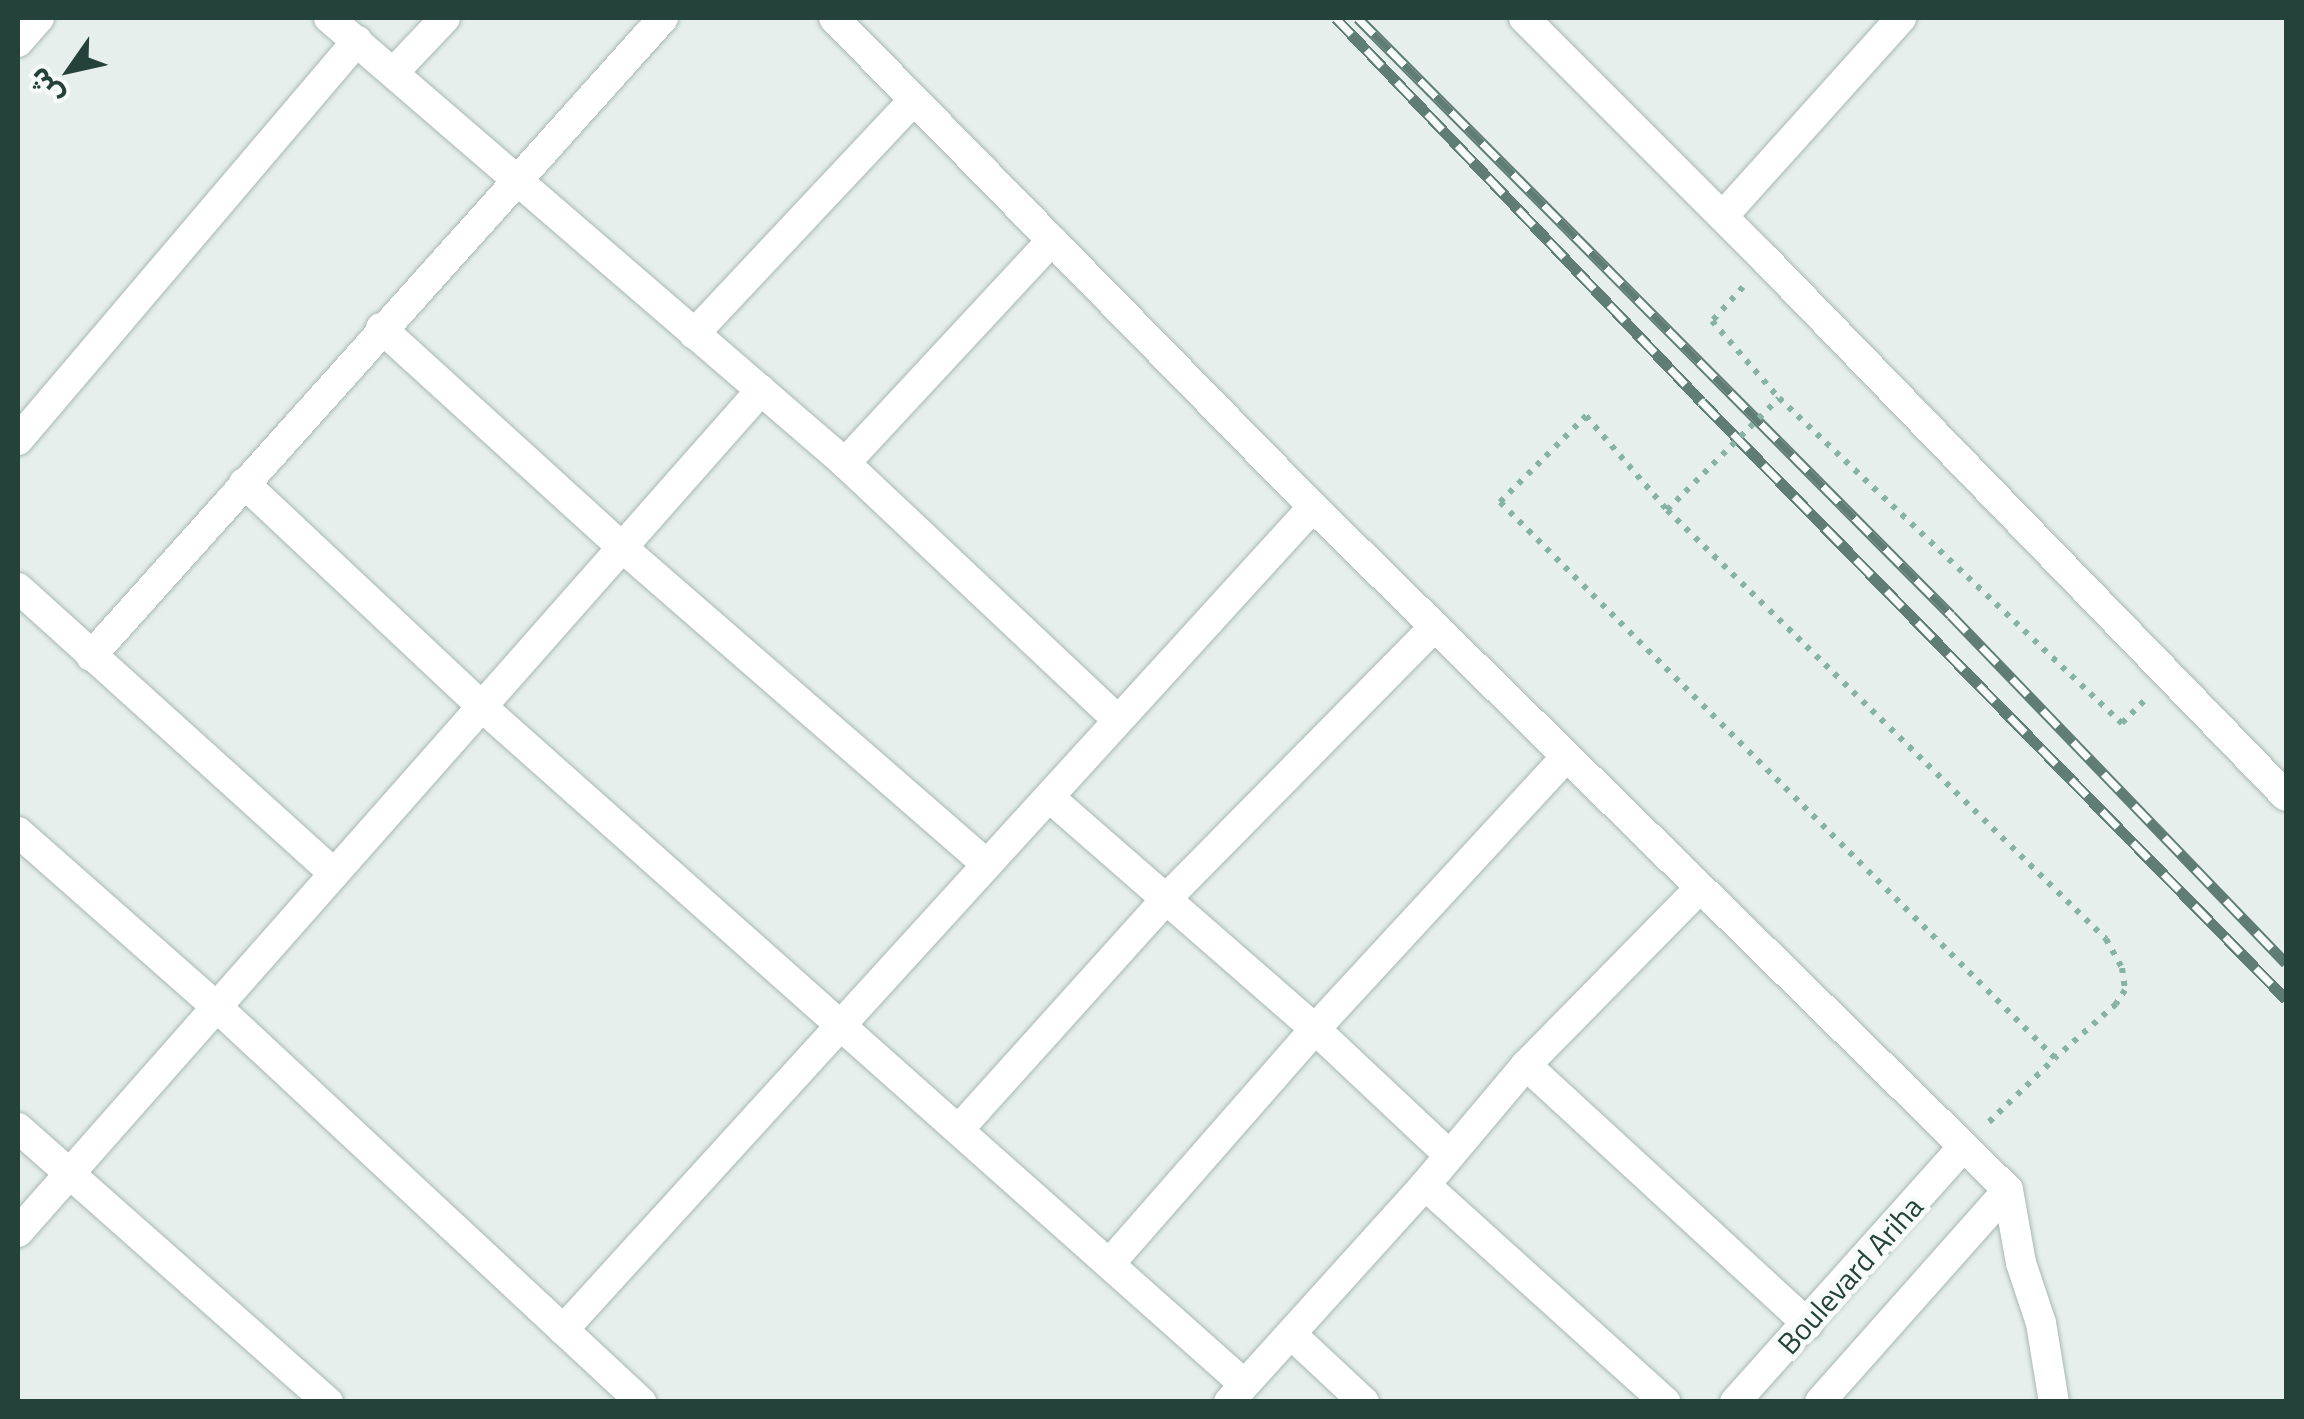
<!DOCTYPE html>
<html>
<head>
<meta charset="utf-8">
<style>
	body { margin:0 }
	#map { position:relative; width:2304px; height:1419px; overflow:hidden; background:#e6efeb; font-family:"Titillium Web","Noto Sans Arabic",sans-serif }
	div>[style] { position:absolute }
	.path>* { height:6px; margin-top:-3px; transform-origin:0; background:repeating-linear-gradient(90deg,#86b3a5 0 5px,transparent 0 13px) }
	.roads { filter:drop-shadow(0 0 2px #a8b8b2) drop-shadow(0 0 2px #a8b8b2) }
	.street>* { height:30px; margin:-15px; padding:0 15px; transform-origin:15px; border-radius:15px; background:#fff }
	.secondary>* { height:30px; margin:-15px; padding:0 15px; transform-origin:15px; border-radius:15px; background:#fff }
	.rail>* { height:11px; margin-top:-5.5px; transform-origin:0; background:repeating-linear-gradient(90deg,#f7fbf9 0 22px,#5f7d75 0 44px); box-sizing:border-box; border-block:2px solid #5f7d75 }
	.path-bridge>* { height:6px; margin-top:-3px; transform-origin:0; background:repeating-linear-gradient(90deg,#86b3a5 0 5px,transparent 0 13px) }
	span { translate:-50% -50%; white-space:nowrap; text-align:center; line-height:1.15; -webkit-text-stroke:10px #f7fbf9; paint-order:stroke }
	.street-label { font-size:30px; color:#24423a }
	.frame { position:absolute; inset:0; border:20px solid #24423a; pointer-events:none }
	.north { position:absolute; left:20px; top:20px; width:100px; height:100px; -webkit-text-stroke:8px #f7fbf9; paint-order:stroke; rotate:236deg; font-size:28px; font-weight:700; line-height:40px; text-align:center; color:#24423a }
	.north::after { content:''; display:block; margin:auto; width:35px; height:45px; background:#24423a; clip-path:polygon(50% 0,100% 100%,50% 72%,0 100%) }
</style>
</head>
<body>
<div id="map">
	<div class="path">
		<div style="left:1743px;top:287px;width:46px;rotate:132.4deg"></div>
		<div style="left:1712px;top:321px;width:102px;rotate:49deg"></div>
		<div style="left:1779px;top:398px;width:473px;rotate:43.5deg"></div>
		<div style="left:2122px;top:723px;width:33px;rotate:-45deg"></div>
		<div style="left:1989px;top:1122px;width:92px;rotate:-44.1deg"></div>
		<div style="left:2055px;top:1058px;width:786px;rotate:-134.95deg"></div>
		<div style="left:1500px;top:502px;width:122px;rotate:-45deg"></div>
		<div style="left:1586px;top:416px;width:124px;rotate:49.2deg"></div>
		<div style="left:1667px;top:510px;width:614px;rotate:44.34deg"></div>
		<div style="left:2106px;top:939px;width:33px;rotate:61deg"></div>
		<div style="left:2122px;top:968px;width:22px;rotate:82deg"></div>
		<div style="left:2125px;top:990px;width:17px;rotate:123deg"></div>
		<div style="left:2116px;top:1004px;width:81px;rotate:138.5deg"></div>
	</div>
	<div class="roads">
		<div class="street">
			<div style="left:329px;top:18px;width:681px;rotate:40.77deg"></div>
			<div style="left:845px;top:463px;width:375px;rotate:43.3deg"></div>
			<div style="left:1524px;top:18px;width:344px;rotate:45deg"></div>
			<div style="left:1767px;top:261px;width:745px;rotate:45.87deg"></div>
			<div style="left:18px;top:42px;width:32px;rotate:-49deg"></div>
			<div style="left:394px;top:72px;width:74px;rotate:-46.6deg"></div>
			<div style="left:1723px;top:216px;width:266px;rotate:-48deg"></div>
			<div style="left:381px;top:328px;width:328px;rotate:42.3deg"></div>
			<div style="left:624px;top:549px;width:481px;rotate:41deg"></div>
			<div style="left:694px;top:334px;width:321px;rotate:-46.8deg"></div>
			<div style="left:18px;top:440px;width:524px;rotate:-49.65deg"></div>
			<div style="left:845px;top:463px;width:304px;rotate:-47.1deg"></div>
			<div style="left:244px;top:483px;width:324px;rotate:43.2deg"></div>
			<div style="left:480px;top:705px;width:1022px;rotate:41.63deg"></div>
			<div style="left:18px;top:588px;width:426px;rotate:42.1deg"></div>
			<div style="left:91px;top:656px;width:857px;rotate:-48.12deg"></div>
			<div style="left:1049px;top:797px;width:353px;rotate:41.1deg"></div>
			<div style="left:1315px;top:1029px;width:184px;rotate:43.2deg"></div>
			<div style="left:1526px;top:1065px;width:383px;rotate:42.6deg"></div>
			<div style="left:18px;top:1128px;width:414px;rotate:41.5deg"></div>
			<div style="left:960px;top:1128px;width:308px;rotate:-48deg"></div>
			<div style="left:1166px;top:899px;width:382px;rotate:-45.4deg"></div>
			<div style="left:1425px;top:1185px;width:324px;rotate:42.1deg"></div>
			<div style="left:2008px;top:1190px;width:74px;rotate:79.9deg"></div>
			<div style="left:2021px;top:1263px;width:63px;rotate:71.6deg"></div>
			<div style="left:2041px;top:1323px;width:80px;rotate:80.7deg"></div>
			<div style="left:18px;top:1232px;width:1123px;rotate:-48.57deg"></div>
			<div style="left:1111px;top:1262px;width:310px;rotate:-48.8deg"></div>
			<div style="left:1315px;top:1029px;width:370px;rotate:-47.3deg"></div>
			<div style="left:563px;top:1330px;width:1113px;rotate:-47.66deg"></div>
			<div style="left:1291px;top:1334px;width:100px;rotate:43deg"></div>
			<div style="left:1229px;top:1402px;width:292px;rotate:-47.9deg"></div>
			<div style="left:1425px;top:1185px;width:157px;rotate:-49.9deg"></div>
			<div style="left:1526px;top:1065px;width:248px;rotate:-45.5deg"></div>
		</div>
		<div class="secondary">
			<div style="left:834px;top:18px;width:685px;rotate:45.59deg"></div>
			<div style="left:1313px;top:507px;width:974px;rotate:44.5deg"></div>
			<div style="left:2008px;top:1190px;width:283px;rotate:131.6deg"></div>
			<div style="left:18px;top:832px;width:268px;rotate:41.4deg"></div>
			<div style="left:219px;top:1009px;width:577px;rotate:42.96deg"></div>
			<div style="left:1735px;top:1402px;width:342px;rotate:-48.2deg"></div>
		</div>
	</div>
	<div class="rail">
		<div style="left:1336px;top:18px;width:530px;rotate:46.37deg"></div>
		<div style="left:1702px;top:402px;width:835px;rotate:45.63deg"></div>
		<div style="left:1358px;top:18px;width:841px;rotate:45.19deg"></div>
		<div style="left:1951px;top:615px;width:483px;rotate:46.1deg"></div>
	</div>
	<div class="path-bridge">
		<div style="left:1667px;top:510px;width:158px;rotate:-45deg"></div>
	</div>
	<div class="street-label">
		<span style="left:1850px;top:1275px;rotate:-48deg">Boulevard Ariha</span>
	</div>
	<div class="frame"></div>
	<div class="north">ش</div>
</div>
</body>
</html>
